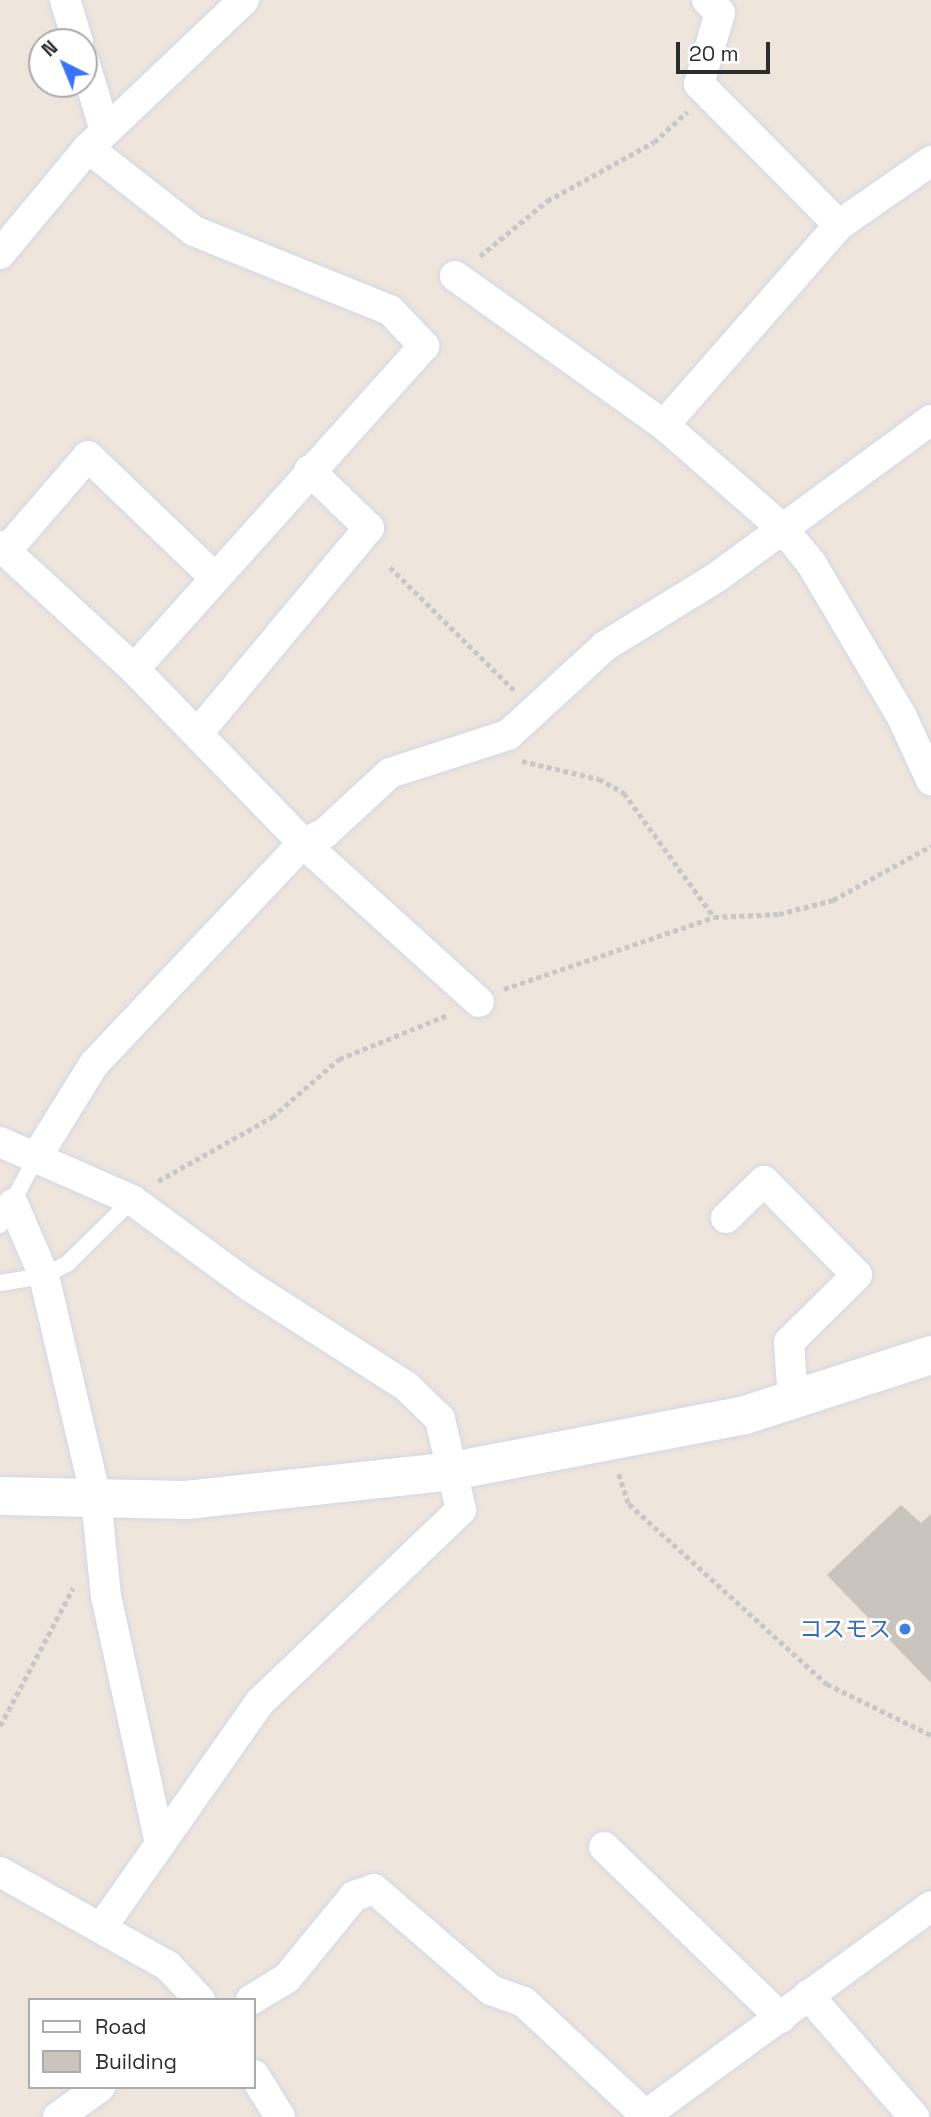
<!DOCTYPE html>
<html>
<head>
<meta charset="utf-8">
<style>
	body { margin:0 }
	#map { position:relative; width:931px; height:2117px; overflow:hidden; background:#eee5dd; font-family:"Space Grotesk","Noto Sans JP",sans-serif }
	div>[style] { position:absolute }
	.building>* { inset:0; background:#c9c4bc }
	.path>* { height:4.5px; margin-top:-2.25px; transform-origin:0; background:repeating-linear-gradient(90deg,#c8c8c8 0 5px,transparent 0 8.5px) }
	.roads { filter:drop-shadow(0 0 2px #d2d8e5) drop-shadow(0 0 2px #d2d8e5) }
	.lane>* { height:16px; margin:-8px; padding:0 8px; transform-origin:8px; border-radius:8px; background:#fff }
	.street>* { height:30px; margin:-15px; padding:0 15px; transform-origin:15px; border-radius:15px; background:#fff }
	.secondary>* { height:38px; margin:-19px; padding:0 19px; transform-origin:19px; border-radius:19px; background:#fff }
	.dots>* { width:19px; height:19px; translate:-50% -50%; box-sizing:border-box; border:4px solid #fff; border-radius:50% }
	span { translate:-50% -50%; white-space:nowrap; text-align:center; line-height:1.15; -webkit-text-stroke:5px #fff; paint-order:stroke }
	.shop-label { font-size:23px; color:#366cbe }
	.right { translate:-100% -50%; text-align:right }
	.legend { position:absolute; left:28px; top:1998px; width:228px; height:91px; box-sizing:border-box; background:#fff; border:2px solid #ababab; margin:0; padding:9px 12px; list-style:none; font-size:21px; color:#2c2c2c }
	.legend li { display:flex; align-items:center; gap:14px; height:35px }
	.legend b { width:35px; border:2px solid #ababab }
	.north { position:absolute; left:28px; top:28px; width:70px; height:70px; box-sizing:border-box; background:#fff; border:2px solid #ababab; border-radius:50%; rotate:317deg; font-size:19px; font-weight:700; line-height:28px; text-align:center; color:#2c2c2c }
	.north::after { content:''; display:block; margin:auto; width:24px; height:32px; background:#3a73ff; clip-path:polygon(50% 0,100% 100%,50% 72%,0 100%) }
	.scale { position:absolute; left:676px; top:42px; width:94px; height:32px; box-sizing:border-box; border:4px solid #2c2c2c; border-top:0; padding-left:9px; font-size:21px; line-height:24px; white-space:nowrap; color:#2c2c2c; -webkit-text-stroke:5px #fff; paint-order:stroke }
</style>
</head>
<body>
<div id="map">
	<div class="building">
		<div style="clip-path:polygon(901px 1505px,921px 1523px,931px 1514px,931px 1683px,827px 1575px)"></div>
	</div>
	<div class="path">
		<div style="left:480px;top:256px;width:87px;rotate:-39.4deg"></div>
		<div style="left:547px;top:201px;width:122px;rotate:-28.9deg"></div>
		<div style="left:654px;top:142px;width:45px;rotate:-42.3deg"></div>
		<div style="left:390px;top:567px;width:175px;rotate:44.8deg"></div>
		<div style="left:522px;top:761px;width:79px;rotate:13.2deg"></div>
		<div style="left:599px;top:779px;width:29px;rotate:29deg"></div>
		<div style="left:624px;top:793px;width:153px;rotate:54deg"></div>
		<div style="left:504px;top:989px;width:222px;rotate:-18.9deg"></div>
		<div style="left:714px;top:917px;width:65px;rotate:-2.6deg"></div>
		<div style="left:779px;top:914px;width:56px;rotate:-14.5deg"></div>
		<div style="left:833px;top:900px;width:112px;rotate:-28.9deg"></div>
		<div style="left:158px;top:1181px;width:131px;rotate:-29.3deg"></div>
		<div style="left:272px;top:1117px;width:89px;rotate:-40.9deg"></div>
		<div style="left:339px;top:1059px;width:118px;rotate:-22deg"></div>
		<div style="left:619px;top:1474px;width:32px;rotate:72deg"></div>
		<div style="left:629px;top:1504px;width:268px;rotate:42.3deg"></div>
		<div style="left:827px;top:1684px;width:116px;rotate:26.1deg"></div>
		<div style="left:0;top:1726px;width:156px;rotate:-62.1deg"></div>
	</div>
	<div class="roads">
		<div class="lane">
			<div style="left:0;top:1225px;width:78px;rotate:-61.8deg"></div>
			<div style="left:0;top:1283px;width:45px;rotate:-9deg"></div>
			<div style="left:44px;top:1276px;width:27px;rotate:-28deg"></div>
			<div style="left:68px;top:1263px;width:90px;rotate:-44.5deg"></div>
		</div>
		<div class="street">
			<div style="left:65px;top:0;width:44px;rotate:72.8deg"></div>
			<div style="left:707px;top:0;width:18px;rotate:45deg"></div>
			<div style="left:720px;top:13px;width:74px;rotate:106.5deg"></div>
			<div style="left:699px;top:84px;width:199px;rotate:45.2deg"></div>
			<div style="left:839px;top:225px;width:112px;rotate:-34.8deg"></div>
			<div style="left:84px;top:61px;width:73px;rotate:73.3deg"></div>
			<div style="left:88px;top:148px;width:135px;rotate:38.1deg"></div>
			<div style="left:194px;top:231px;width:211px;rotate:22deg"></div>
			<div style="left:390px;top:310px;width:50px;rotate:46.6deg"></div>
			<div style="left:424px;top:346px;width:434px;rotate:131.9deg"></div>
			<div style="left:0;top:254px;width:138px;rotate:-50.3deg"></div>
			<div style="left:88px;top:148px;width:215px;rotate:-43.5deg"></div>
			<div style="left:455px;top:276px;width:257px;rotate:35.5deg"></div>
			<div style="left:664px;top:425px;width:266px;rotate:-48.8deg"></div>
			<div style="left:664px;top:425px;width:157px;rotate:41.1deg"></div>
			<div style="left:782px;top:528px;width:45px;rotate:50.4deg"></div>
			<div style="left:811px;top:563px;width:177px;rotate:59.4deg"></div>
			<div style="left:901px;top:715px;width:72px;rotate:65.2deg"></div>
			<div style="left:0;top:546px;width:182px;rotate:42.5deg"></div>
			<div style="left:134px;top:669px;width:243px;rotate:45.8deg"></div>
			<div style="left:303px;top:843px;width:237px;rotate:42.1deg"></div>
			<div style="left:6px;top:551px;width:125px;rotate:-49.2deg"></div>
			<div style="left:88px;top:456px;width:172px;rotate:43.8deg"></div>
			<div style="left:198px;top:733px;width:267px;rotate:-50.2deg"></div>
			<div style="left:369px;top:528px;width:83px;rotate:-136deg"></div>
			<div style="left:0;top:1142px;width:144px;rotate:23.7deg"></div>
			<div style="left:132px;top:1200px;width:144px;rotate:36.2deg"></div>
			<div style="left:248px;top:1285px;width:188px;rotate:32.6deg"></div>
			<div style="left:406px;top:1386px;width:47px;rotate:44.1deg"></div>
			<div style="left:440px;top:1419px;width:93px;rotate:77deg"></div>
			<div style="left:461px;top:1510px;width:278px;rotate:136.3deg"></div>
			<div style="left:260px;top:1702px;width:273px;rotate:125.1deg"></div>
			<div style="left:37px;top:1156px;width:108px;rotate:-58.2deg"></div>
			<div style="left:94px;top:1064px;width:304px;rotate:-46.6deg"></div>
			<div style="left:303px;top:843px;width:24px;rotate:-24deg"></div>
			<div style="left:325px;top:833px;width:88px;rotate:-42.7deg"></div>
			<div style="left:390px;top:773px;width:124px;rotate:-17.9deg"></div>
			<div style="left:508px;top:735px;width:132px;rotate:-42.5deg"></div>
			<div style="left:605px;top:646px;width:132px;rotate:-31.6deg"></div>
			<div style="left:717px;top:577px;width:265px;rotate:-36.3deg"></div>
			<div style="left:13px;top:1204px;width:78px;rotate:66.7deg"></div>
			<div style="left:44px;top:1276px;width:228px;rotate:76.8deg"></div>
			<div style="left:96px;top:1498px;width:99px;rotate:84.2deg"></div>
			<div style="left:106px;top:1596px;width:254px;rotate:77.7deg"></div>
			<div style="left:726px;top:1218px;width:53px;rotate:-44.2deg"></div>
			<div style="left:764px;top:1181px;width:132px;rotate:45.3deg"></div>
			<div style="left:857px;top:1275px;width:95px;rotate:135.4deg"></div>
			<div style="left:789px;top:1342px;width:58px;rotate:86.1deg"></div>
			<div style="left:604px;top:1847px;width:246px;rotate:44deg"></div>
			<div style="left:0;top:1872px;width:193px;rotate:29.2deg"></div>
			<div style="left:168px;top:1966px;width:47px;rotate:46.7deg"></div>
			<div style="left:808px;top:1995px;width:162px;rotate:49deg"></div>
			<div style="left:251px;top:2000px;width:42px;rotate:-31.4deg"></div>
			<div style="left:287px;top:1978px;width:106px;rotate:-50.7deg"></div>
			<div style="left:354px;top:1896px;width:21px;rotate:-19deg"></div>
			<div style="left:374px;top:1889px;width:155px;rotate:40.8deg"></div>
			<div style="left:491px;top:1990px;width:35px;rotate:20deg"></div>
			<div style="left:524px;top:2002px;width:166px;rotate:43deg"></div>
			<div style="left:254px;top:2075px;width:49px;rotate:58.2deg"></div>
			<div style="left:58px;top:2117px;width:52px;rotate:-35.5deg"></div>
			<div style="left:643px;top:2117px;width:357px;rotate:-36.2deg"></div>
		</div>
		<div class="secondary">
			<div style="left:0;top:1496px;width:186px;rotate:1.2deg"></div>
			<div style="left:186px;top:1500px;width:268px;rotate:-6.2deg"></div>
			<div style="left:452px;top:1471px;width:298px;rotate:-10.8deg"></div>
			<div style="left:745px;top:1415px;width:195px;rotate:-17.9deg"></div>
		</div>
	</div>
	<div class="dots">
		<div style="left:905px;top:1629px;background:#3f7fe0"></div>
	</div>
	<div class="shop-label">
		<span class="right" style="left:891px;top:1629px">コスモス</span>
	</div>
	<ul class="legend">
	<li><b style="height:9px;background:#fff"></b>Road</li>
	<li><b style="height:19px;background:#c9c4bc"></b>Building</li>
	</ul>
	<div class="north">N</div>
	<div class="scale">20 m</div>
</div>
</body>
</html>
